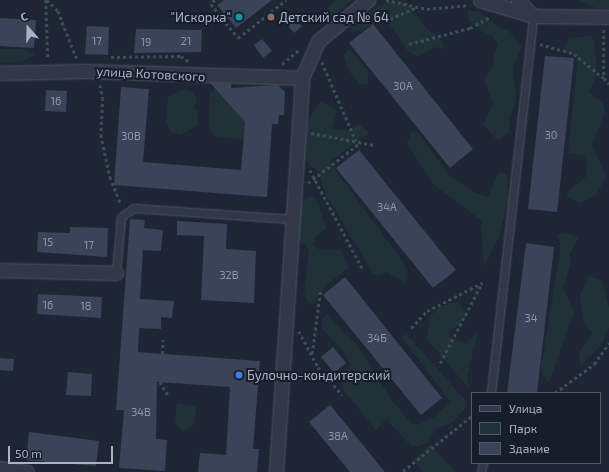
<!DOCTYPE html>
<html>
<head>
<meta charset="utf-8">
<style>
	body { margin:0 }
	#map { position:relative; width:609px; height:472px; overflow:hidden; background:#1e2636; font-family:"Exo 2",sans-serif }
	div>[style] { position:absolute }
	.green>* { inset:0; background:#203237 }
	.building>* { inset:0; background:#3a4357 }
	.path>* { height:2.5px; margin-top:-1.25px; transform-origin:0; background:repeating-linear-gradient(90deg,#3b4e52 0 3px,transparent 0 6px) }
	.roads { filter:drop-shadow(0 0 1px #4f5565) drop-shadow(0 0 1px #4f5565) }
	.lane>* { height:7px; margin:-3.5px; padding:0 3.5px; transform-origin:3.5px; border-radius:3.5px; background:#323847 }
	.street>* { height:13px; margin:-6.5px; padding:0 6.5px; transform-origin:6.5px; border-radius:6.5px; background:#323847 }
	.dots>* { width:11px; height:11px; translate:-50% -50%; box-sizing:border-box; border:2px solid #171e2b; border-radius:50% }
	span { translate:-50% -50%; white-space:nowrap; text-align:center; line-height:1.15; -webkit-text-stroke:4px #171e2b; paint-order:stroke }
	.number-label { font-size:11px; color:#8f96a9 }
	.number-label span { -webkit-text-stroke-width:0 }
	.poi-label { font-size:13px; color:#abb2c4 }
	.right { translate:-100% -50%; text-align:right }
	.left { translate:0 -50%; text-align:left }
	.street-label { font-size:13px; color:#abb2c4 }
	.legend { position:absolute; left:471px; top:392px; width:130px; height:72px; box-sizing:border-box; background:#171e2b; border:1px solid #525968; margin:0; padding:5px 7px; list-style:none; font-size:12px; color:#abb2c4 }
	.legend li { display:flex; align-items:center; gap:8px; height:20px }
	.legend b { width:20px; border:1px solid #525968 }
	.north { position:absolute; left:8px; top:8px; width:40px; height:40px; -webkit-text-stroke:3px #171e2b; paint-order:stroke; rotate:340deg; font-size:11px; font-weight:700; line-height:16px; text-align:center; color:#abb2c4 }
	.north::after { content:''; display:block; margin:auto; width:14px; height:18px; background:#abb2c4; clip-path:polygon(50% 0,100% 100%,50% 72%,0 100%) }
	.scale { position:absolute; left:8px; top:446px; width:105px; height:18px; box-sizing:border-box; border:2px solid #abb2c4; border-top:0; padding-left:5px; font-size:12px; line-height:14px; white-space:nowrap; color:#abb2c4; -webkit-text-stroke:3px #171e2b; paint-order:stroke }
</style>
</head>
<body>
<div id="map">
	<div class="green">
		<div style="clip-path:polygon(335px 0,352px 0,325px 23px,319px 18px)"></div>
		<div style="clip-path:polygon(392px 0,407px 2px,423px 25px,442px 41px,444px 49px,435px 47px,418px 57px,408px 51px,390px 25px,382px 19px,360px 31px,349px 32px,353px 20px)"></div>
		<div style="clip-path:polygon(577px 0,609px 0,609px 9px,598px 9px)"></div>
		<div style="clip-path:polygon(468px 11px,479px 11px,498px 27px,508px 30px,522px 46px,513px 66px,516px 103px,509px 118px,509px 132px,498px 141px,483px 124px,493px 104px,484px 79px,494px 66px,493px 56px,498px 45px,493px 36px,481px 31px,468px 20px)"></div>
		<div style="clip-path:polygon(591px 36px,594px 40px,597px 74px,589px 92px,603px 103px,605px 112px,592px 145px,606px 176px,597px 194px,581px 203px,568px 198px,567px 192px,585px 178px,588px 165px,584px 156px,568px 153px,578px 59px,564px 51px,568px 38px)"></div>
		<div style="clip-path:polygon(0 49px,24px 49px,35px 55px,21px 62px,0 62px)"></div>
		<div style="clip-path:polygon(349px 49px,368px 70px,368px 85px,360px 84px,348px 70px,344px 55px)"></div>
		<div style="clip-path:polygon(184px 89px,193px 92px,197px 101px,193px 108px,197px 111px,198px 125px,181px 135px,170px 131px,166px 123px,168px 97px)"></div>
		<div style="clip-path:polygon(215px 89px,245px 122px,243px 140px,215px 136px,209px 127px,210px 93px)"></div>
		<div style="clip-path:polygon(321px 101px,337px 112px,332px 128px,347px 131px,359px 124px,366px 130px,368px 134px,329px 162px,405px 265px,408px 275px,405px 282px,387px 272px,378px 275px,373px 273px,325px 193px,319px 172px,305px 160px,306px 123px)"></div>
		<div style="clip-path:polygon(412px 131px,418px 132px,449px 175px,475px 193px,489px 197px,497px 174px,502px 172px,507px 175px,509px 198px,499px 236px,484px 267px,481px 220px,433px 184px,407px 143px)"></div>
		<div style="clip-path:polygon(313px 196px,317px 200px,326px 229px,316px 236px,313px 245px,320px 250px,341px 250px,349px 267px,326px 285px,314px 302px,309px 304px,304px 293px,309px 250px,298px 238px,299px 214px,305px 198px)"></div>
		<div style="clip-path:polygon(562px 232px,579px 237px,569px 255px,571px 263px,563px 288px,574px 312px,549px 382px,543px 376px,541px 368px,561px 247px,557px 235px)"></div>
		<div style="clip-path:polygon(589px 276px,602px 280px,609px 307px,609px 327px,602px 344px,581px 366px,579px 352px,592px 333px,583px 321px,580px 295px)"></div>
		<div style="clip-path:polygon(451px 303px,459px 303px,467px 316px,460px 324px,448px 331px,452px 340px,466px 343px,478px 332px,467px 376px,469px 389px,427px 339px,430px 316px,441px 306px)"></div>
		<div style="clip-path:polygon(327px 314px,360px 349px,393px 402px,412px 424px,418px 425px,434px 417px,450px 401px,402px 337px,406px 334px,467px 402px,465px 408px,453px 422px,437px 428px,426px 443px,420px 446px,411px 446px,386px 419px,376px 431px,344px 390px,341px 381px,351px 364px,342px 349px,322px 329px,322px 319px)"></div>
		<div style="clip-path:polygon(177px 404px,196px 406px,195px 424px,183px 431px,175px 424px)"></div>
		<div style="clip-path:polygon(431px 444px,455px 472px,423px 472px,413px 460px)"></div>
	</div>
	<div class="building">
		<div style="clip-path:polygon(224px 0,272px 0,236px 28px,217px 5px)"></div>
		<div style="clip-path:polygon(292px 14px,302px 26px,294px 33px,284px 21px)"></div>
		<div style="clip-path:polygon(0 18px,36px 20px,34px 48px,0 46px)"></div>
		<div style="clip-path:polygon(373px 24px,473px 149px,450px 168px,349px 43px)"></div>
		<div style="clip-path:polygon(87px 26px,109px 27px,108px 55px,85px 54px)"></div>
		<div style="clip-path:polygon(136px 29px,202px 30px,201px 52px,134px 53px)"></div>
		<div style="clip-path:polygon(262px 39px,272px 51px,263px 58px,254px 45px)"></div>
		<div style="clip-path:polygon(545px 56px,574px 58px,557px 212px,528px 209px)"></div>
		<div style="clip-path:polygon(210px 83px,231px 84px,231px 88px,278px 85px,285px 92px,284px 115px,279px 115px,278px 124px,272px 124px,267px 197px,114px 185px,121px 87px,149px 89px,143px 162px,241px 170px,245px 122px)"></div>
		<div style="clip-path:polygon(46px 90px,67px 91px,66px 112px,45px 111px)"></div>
		<div style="clip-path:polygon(359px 150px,456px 270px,433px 288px,336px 168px)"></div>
		<div style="clip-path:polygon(130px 219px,145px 220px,144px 228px,163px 230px,161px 251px,143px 250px,140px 299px,174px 301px,172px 318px,161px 317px,161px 329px,139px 328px,138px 352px,260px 361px,253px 449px,259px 449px,257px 472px,198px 472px,200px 453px,226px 455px,230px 387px,157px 382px,156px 439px,167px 440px,165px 471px,119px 468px,124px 410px,116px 410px)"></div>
		<div style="clip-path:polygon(177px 221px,227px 224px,226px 249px,256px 251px,254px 303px,201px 300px,204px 236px,177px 235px)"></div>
		<div style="clip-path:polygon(70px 227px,108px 228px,107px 257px,37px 252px,38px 232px,70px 233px)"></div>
		<div style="clip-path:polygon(526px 243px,554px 247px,537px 393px,507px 393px)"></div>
		<div style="clip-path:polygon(345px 277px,442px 398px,421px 415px,323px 295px)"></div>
		<div style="clip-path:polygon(38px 294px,102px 297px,101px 318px,37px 314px)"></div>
		<div style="clip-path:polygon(333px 347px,346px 363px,334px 373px,321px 357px)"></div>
		<div style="clip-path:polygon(0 358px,14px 359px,13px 371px,0 370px)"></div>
		<div style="clip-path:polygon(68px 372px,92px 374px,91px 396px,66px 395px)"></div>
		<div style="clip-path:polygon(330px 405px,345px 423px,385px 472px,350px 472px,309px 422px)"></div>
		<div style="clip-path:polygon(29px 432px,99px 441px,96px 466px,26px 460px)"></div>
	</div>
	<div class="path">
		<div style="left:46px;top:0;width:59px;rotate:88.1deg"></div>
		<div style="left:47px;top:0;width:16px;rotate:45deg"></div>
		<div style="left:58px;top:11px;width:52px;rotate:68.4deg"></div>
		<div style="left:215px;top:0;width:6px;rotate:135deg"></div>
		<div style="left:211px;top:4px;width:43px;rotate:51.5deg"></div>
		<div style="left:238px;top:38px;width:61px;rotate:-38.4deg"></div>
		<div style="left:386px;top:0;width:42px;rotate:12.4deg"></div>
		<div style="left:427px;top:9px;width:42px;rotate:-5.4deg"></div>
		<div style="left:390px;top:19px;width:30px;rotate:-24deg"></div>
		<div style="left:604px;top:30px;width:48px;rotate:90deg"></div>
		<div style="left:604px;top:78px;width:8px;rotate:50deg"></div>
		<div style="left:409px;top:44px;width:63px;rotate:-14.7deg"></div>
		<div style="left:470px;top:28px;width:23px;rotate:-29deg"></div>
		<div style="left:540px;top:44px;width:35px;rotate:16deg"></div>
		<div style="left:574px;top:54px;width:38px;rotate:39deg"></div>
		<div style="left:111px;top:57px;width:70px;rotate:-0.8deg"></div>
		<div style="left:181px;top:56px;width:9px;rotate:36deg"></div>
		<div style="left:322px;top:62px;width:86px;rotate:66.7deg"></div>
		<div style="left:282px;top:64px;width:23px;rotate:-40deg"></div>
		<div style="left:100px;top:85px;width:13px;rotate:77deg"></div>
		<div style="left:103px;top:98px;width:37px;rotate:93deg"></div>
		<div style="left:101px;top:135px;width:43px;rotate:77.9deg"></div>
		<div style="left:110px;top:177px;width:29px;rotate:68deg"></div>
		<div style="left:311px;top:133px;width:64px;rotate:10.8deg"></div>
		<div style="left:310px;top:170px;width:111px;rotate:62deg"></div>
		<div style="left:308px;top:183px;width:67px;rotate:-37.7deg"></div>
		<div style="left:411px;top:328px;width:23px;rotate:-47deg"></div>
		<div style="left:427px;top:311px;width:62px;rotate:-27deg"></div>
		<div style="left:299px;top:331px;width:41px;rotate:62.2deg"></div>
		<div style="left:318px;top:367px;width:37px;rotate:49deg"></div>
		<div style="left:162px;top:354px;width:14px;rotate:-86deg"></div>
		<div style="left:312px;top:354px;width:63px;rotate:-82.6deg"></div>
		<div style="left:440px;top:363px;width:90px;rotate:-62.3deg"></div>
		<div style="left:160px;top:382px;width:15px;rotate:58deg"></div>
		<div style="left:555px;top:393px;width:49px;rotate:-36.6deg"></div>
		<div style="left:594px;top:364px;width:26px;rotate:-54deg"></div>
		<div style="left:403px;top:471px;width:88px;rotate:-38.6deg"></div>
	</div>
	<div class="roads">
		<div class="lane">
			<div style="left:116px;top:273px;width:56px;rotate:-84.9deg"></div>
			<div style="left:121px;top:217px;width:16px;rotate:-35deg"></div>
			<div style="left:134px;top:208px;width:158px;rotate:4deg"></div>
			<div style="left:491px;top:393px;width:379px;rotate:-83.6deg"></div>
			<div style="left:481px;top:472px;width:9px;rotate:-77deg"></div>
		</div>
		<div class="street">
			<div style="left:480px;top:0;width:55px;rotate:16.8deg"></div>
			<div style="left:533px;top:16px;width:76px;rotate:0.8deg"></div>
			<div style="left:518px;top:0;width:22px;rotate:47deg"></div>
			<div style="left:0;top:73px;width:85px;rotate:-1.3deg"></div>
			<div style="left:85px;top:71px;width:217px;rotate:1.8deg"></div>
			<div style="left:0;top:270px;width:116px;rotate:1.5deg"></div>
			<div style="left:0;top:468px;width:27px;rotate:8deg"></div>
			<div style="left:276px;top:472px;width:395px;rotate:-86.2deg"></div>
			<div style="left:302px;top:78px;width:40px;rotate:-66.6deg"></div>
			<div style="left:318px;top:41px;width:65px;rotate:-39.4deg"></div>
		</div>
	</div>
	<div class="dots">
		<div style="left:239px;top:17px;background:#0f9aa8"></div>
		<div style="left:271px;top:17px;background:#8d6e63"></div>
		<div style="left:239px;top:375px;background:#3f7fe0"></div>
	</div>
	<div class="number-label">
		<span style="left:97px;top:41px">17</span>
		<span style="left:186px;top:41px">21</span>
		<span style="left:146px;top:42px">19</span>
		<span style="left:403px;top:86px">30А</span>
		<span style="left:56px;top:101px">16</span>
		<span style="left:551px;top:135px">30</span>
		<span style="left:131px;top:136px">30В</span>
		<span style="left:387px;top:207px">34А</span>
		<span style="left:48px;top:242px">15</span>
		<span style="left:89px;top:245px">17</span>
		<span style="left:229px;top:275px">32В</span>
		<span style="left:48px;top:305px">16</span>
		<span style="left:86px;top:306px">18</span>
		<span style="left:531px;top:318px">34</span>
		<span style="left:377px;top:338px">34Б</span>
		<span style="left:141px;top:412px">34В</span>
		<span style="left:338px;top:436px">38А</span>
	</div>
	<div class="poi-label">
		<span class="right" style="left:231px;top:17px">"Искорка"</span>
		<span class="left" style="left:279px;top:17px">Детский сад № 64</span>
		<span class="left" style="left:247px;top:375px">Булочно-кондитерский</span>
	</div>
	<div class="street-label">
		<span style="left:151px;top:74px;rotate:3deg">улица Котовского</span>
	</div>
	<ul class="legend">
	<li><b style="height:5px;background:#323847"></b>Улица</li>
	<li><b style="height:11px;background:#203237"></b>Парк</li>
	<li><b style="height:11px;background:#3a4357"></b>Здание</li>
	</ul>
	<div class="north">С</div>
	<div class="scale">50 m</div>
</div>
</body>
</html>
